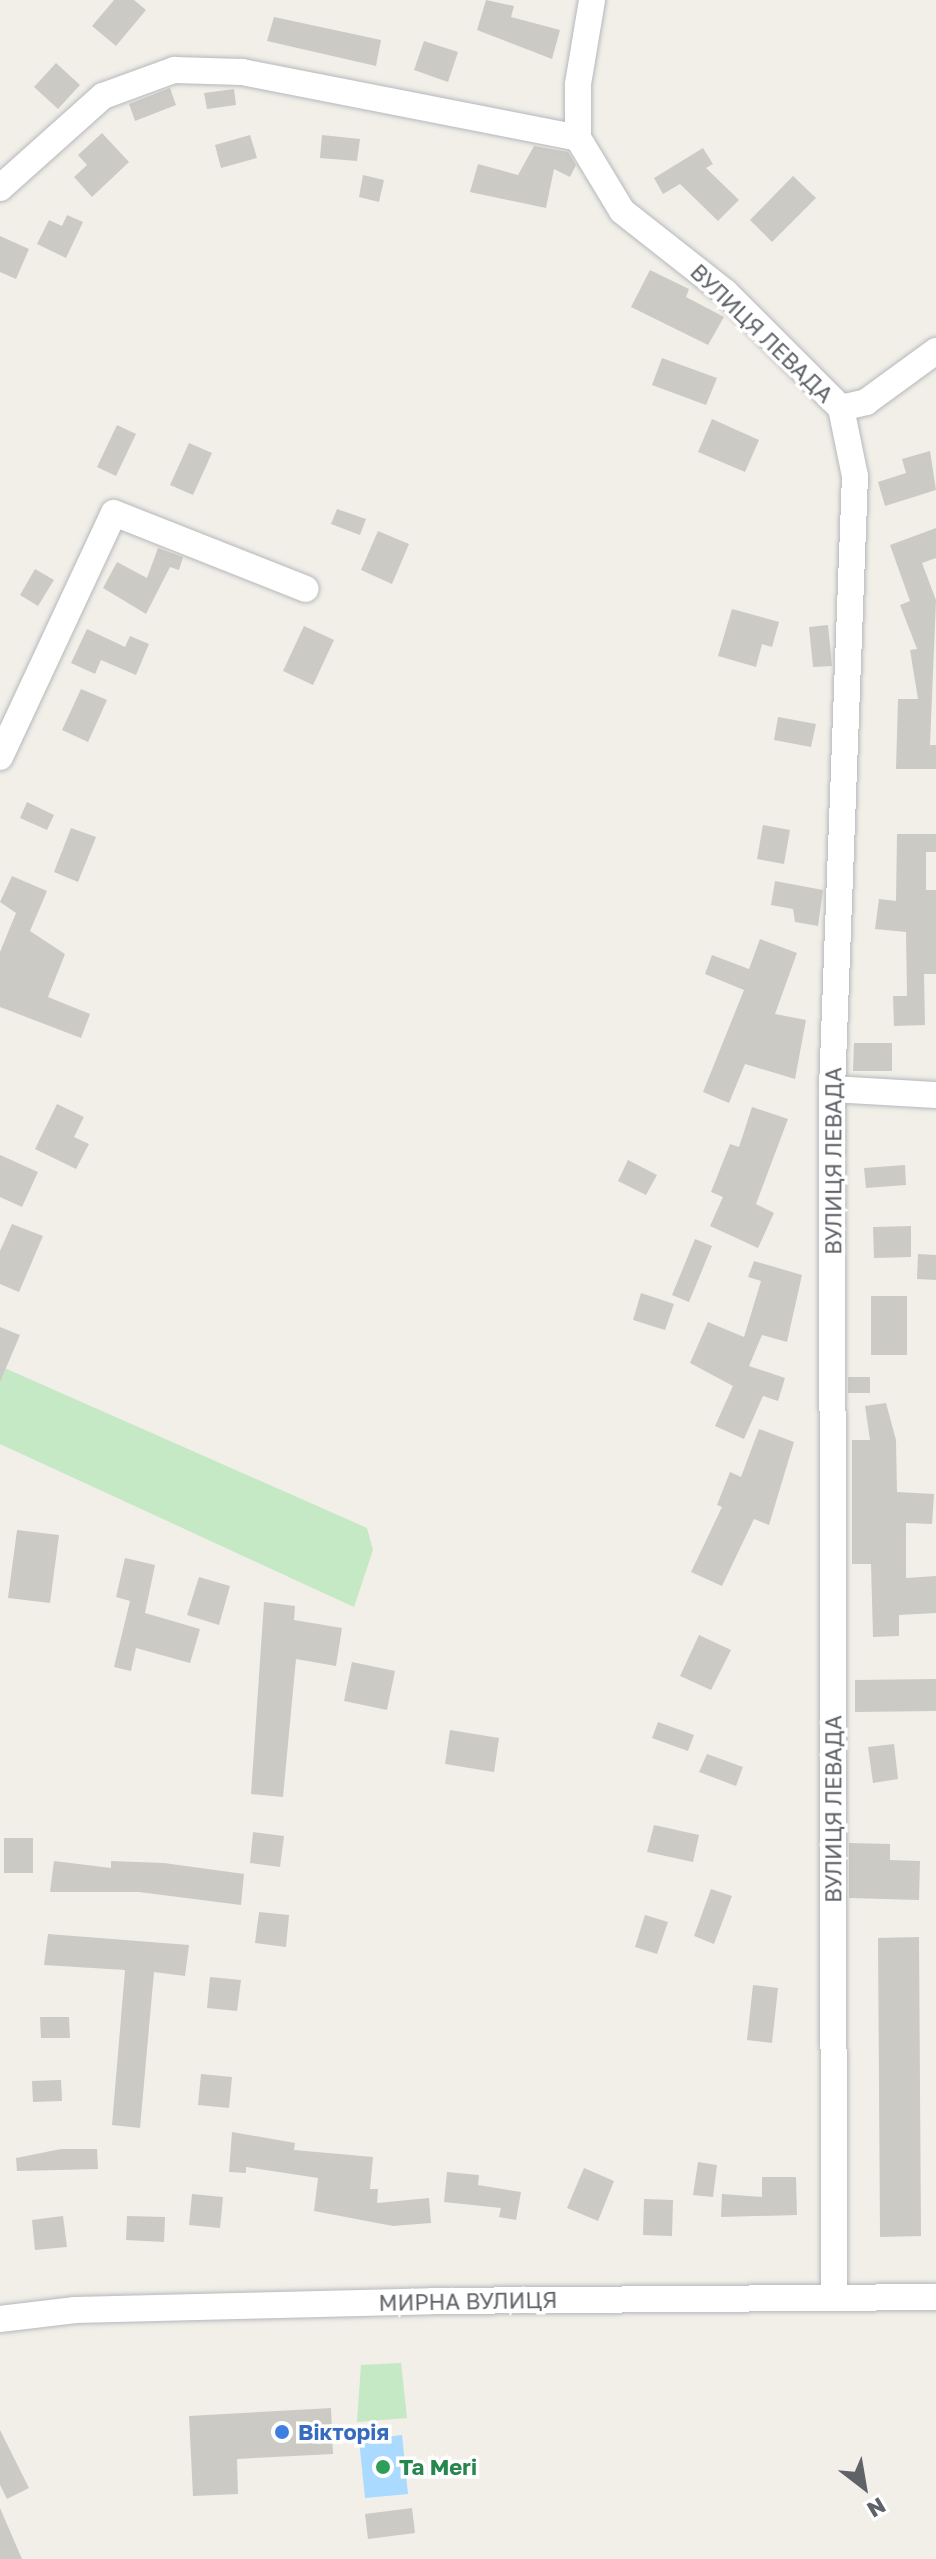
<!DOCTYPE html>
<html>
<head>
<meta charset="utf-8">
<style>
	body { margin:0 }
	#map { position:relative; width:936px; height:2559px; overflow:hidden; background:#f1efe8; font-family:"Golos Text",sans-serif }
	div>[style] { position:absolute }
	.green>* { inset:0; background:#c5e8c5 }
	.water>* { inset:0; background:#aadaff }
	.building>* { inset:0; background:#cccac5 }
	.roads { filter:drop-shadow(0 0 2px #b5b8bc) drop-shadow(0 0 2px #b5b8bc) }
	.street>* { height:26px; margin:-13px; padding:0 13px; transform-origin:13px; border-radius:13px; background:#fff }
	.dots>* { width:22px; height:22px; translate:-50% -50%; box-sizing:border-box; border:4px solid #fff; border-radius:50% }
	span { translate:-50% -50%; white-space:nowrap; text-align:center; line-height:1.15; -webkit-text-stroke:7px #fff; paint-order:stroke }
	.street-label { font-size:22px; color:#5f6368 }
	.shop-label { font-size:22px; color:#366cbe; font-weight:700 }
	.left { translate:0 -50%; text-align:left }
	.leisure-label { font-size:22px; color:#27864d; font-weight:700 }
	.north { position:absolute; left:824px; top:2447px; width:80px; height:80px; -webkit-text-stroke:6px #fff; paint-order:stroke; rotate:149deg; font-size:22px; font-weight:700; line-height:32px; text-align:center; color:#5f6368 }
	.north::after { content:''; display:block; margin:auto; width:28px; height:36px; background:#5f6368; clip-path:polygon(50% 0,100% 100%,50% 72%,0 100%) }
</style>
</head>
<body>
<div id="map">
	<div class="green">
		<div style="clip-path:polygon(0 1366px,367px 1528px,373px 1550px,354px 1607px,0 1444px)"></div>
		<div style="clip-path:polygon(401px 2363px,407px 2418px,357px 2422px,361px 2365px)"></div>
	</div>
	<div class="water">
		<div style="clip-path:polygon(402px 2435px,408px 2494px,365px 2498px,359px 2440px)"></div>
	</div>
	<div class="building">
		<div style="clip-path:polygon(114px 0,134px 0,146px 10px,116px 46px,92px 26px)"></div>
		<div style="clip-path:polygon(486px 0,514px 6px,511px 17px,560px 30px,552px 59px,477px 30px)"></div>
		<div style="clip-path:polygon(274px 17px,381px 40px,376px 66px,267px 41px)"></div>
		<div style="clip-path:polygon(424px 41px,458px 52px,448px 82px,414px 70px)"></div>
		<div style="clip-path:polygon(56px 63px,80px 85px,58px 109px,34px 87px)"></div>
		<div style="clip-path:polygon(170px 88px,176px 105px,135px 121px,129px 104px)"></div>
		<div style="clip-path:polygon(234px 89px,236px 105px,207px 109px,204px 93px)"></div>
		<div style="clip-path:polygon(102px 133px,129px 162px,92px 197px,74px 177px,87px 165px,78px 155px)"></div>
		<div style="clip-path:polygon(250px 135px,257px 158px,221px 168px,215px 145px)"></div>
		<div style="clip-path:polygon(322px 135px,360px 139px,357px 161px,320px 158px)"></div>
		<div style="clip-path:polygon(534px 146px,568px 152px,576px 165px,570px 177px,554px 169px,546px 208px,470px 192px,478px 164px,518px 175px)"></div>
		<div style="clip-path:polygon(703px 148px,713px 164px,706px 168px,739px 200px,718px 221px,680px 184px,663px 194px,654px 178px)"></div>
		<div style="clip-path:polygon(363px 175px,384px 180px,379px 202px,359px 197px)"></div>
		<div style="clip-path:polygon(793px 176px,816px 198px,772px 242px,750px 220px)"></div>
		<div style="clip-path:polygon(67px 215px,83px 222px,66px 258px,37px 244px,49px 220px,62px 226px)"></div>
		<div style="clip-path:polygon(0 236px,29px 249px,16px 279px,0 272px)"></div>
		<div style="clip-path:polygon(650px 270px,689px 289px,686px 297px,724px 317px,708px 345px,631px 307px)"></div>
		<div style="clip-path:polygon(662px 358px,717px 378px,706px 405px,652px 385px)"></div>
		<div style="clip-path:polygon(712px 419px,759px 440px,745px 472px,698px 452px)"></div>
		<div style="clip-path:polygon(117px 425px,136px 434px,116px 476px,97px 467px)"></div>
		<div style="clip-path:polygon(189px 443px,212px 453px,193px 495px,170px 485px)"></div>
		<div style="clip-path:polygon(930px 451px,936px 490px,885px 506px,878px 482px,906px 473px,902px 459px)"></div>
		<div style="clip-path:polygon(337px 509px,366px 519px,360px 535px,331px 524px)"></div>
		<div style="clip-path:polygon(936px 528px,936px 558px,922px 563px,936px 600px,930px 745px,936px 745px,936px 769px,896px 769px,898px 699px,918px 699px,910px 650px,917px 649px,900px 605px,910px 601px,890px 545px)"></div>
		<div style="clip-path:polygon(378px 531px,409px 544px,392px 584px,361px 570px)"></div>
		<div style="clip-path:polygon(158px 548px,183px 557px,179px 570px,170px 567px,146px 614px,103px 588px,117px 562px,147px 578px)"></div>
		<div style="clip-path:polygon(35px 569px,54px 580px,38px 606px,20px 595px)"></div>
		<div style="clip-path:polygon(732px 609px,779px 622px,772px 647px,762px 644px,756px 667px,718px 656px)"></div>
		<div style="clip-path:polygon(828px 625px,832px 666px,813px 667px,809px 627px)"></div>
		<div style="clip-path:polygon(304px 626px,334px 640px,313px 685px,283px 671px)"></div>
		<div style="clip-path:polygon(87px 629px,125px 647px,130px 636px,149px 644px,136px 675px,101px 660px,95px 674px,71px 663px)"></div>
		<div style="clip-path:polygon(81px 689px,107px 700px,88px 742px,62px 730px)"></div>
		<div style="clip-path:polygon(778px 717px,816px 724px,811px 747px,774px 740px)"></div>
		<div style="clip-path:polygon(27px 802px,54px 815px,47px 830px,20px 818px)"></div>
		<div style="clip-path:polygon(763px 825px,790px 830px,784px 864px,757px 859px)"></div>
		<div style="clip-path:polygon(71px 828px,96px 837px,78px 882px,54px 872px)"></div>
		<div style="clip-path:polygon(897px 834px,936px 834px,936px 852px,926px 852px,926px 890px,936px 890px,936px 974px,924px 974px,925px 1025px,894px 1026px,893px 996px,907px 996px,906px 932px,875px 929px,879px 899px,896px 901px)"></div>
		<div style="clip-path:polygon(12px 876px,47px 891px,30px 931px,65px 954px,48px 997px,90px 1014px,81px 1038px,0 1007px,0 952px,16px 913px,0 902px)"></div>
		<div style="clip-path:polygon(775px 881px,823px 890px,818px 926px,795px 922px,793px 909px,771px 905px)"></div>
		<div style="clip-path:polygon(760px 939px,797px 953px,775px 1014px,806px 1020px,795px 1079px,745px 1064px,729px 1103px,703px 1092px,744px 990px,705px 974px,712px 955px,749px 969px)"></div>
		<div style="clip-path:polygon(854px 1043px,892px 1043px,892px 1071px,853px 1071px)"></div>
		<div style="clip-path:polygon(57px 1104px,84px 1117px,74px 1137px,89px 1144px,76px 1169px,35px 1149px)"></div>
		<div style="clip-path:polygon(752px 1107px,788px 1119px,756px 1204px,774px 1213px,758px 1248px,710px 1226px,723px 1197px,711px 1192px,730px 1144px,739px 1147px)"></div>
		<div style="clip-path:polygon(0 1155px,38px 1172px,22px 1207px,0 1197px)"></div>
		<div style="clip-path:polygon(628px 1160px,657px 1175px,646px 1195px,618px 1181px)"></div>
		<div style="clip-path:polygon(905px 1165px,906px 1185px,866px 1188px,864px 1168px)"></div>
		<div style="clip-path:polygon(12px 1224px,43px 1236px,19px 1292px,0 1284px,0 1251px)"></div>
		<div style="clip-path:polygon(911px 1226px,911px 1257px,874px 1258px,873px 1227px)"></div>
		<div style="clip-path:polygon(695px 1239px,712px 1246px,689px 1302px,672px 1295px)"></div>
		<div style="clip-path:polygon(918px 1254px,936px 1255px,936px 1280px,917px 1279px)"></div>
		<div style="clip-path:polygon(754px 1261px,802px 1275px,787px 1342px,762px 1335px,749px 1366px,785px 1378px,778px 1401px,763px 1396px,744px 1439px,715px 1426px,733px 1386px,690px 1363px,708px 1322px,744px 1337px,761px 1281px,748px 1277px)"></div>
		<div style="clip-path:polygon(641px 1293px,674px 1304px,665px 1330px,633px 1320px)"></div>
		<div style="clip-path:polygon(871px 1296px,907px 1296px,907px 1355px,871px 1355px)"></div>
		<div style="clip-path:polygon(0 1327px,20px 1335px,0 1382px)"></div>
		<div style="clip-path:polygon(848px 1377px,870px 1377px,870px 1393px,848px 1393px)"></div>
		<div style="clip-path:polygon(886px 1403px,896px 1440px,897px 1492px,934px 1494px,932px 1524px,906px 1523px,906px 1578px,936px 1576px,936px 1613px,899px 1615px,899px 1636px,873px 1637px,871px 1564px,852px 1564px,852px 1440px,870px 1440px,865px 1406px)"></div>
		<div style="clip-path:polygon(759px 1429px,794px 1442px,769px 1525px,754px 1519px,722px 1586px,691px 1572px,722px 1507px,717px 1505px,730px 1472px,741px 1477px)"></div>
		<div style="clip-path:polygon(17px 1530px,59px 1535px,50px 1603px,8px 1598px)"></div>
		<div style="clip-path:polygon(125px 1558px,155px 1565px,145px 1613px,200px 1629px,190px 1663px,136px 1648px,131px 1671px,114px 1667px,130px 1601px,116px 1597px)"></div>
		<div style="clip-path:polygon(199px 1577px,230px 1586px,219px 1625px,187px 1615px)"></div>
		<div style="clip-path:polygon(264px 1602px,295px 1606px,294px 1620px,342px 1628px,336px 1666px,296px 1659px,283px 1797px,251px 1794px)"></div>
		<div style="clip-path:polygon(699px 1635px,731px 1650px,711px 1690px,680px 1676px)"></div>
		<div style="clip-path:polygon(352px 1662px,395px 1671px,387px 1710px,344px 1701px)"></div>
		<div style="clip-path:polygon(936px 1679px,936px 1711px,855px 1712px,855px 1680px)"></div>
		<div style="clip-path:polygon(658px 1722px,694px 1735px,688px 1751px,652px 1738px)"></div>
		<div style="clip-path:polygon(450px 1730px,499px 1738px,494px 1772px,445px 1764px)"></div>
		<div style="clip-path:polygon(894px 1744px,898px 1779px,873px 1783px,868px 1747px)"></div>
		<div style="clip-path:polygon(707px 1754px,743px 1767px,736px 1786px,699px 1772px)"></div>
		<div style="clip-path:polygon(654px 1825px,699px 1835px,693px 1862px,647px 1852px)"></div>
		<div style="clip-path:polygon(253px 1832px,284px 1836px,280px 1867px,250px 1863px)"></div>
		<div style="clip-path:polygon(4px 1838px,33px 1838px,33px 1873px,4px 1873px)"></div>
		<div style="clip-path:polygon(849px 1843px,890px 1844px,890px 1860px,920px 1861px,919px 1900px,849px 1898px)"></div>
		<div style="clip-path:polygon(54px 1861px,111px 1868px,111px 1861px,164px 1863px,244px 1874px,241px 1905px,139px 1892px,50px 1892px)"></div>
		<div style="clip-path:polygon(711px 1889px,732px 1896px,714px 1944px,694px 1936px)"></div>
		<div style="clip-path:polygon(259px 1912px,289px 1915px,286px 1947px,255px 1943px)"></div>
		<div style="clip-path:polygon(645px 1915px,668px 1922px,657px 1954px,635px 1947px)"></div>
		<div style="clip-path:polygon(48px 1934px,189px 1945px,185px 1976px,154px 1972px,140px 2128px,112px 2125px,125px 1970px,44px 1965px)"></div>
		<div style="clip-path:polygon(919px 1937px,921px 2236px,880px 2237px,878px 1938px)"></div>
		<div style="clip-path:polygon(210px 1977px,241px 1980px,237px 2011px,207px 2008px)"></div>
		<div style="clip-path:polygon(753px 1985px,778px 1988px,772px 2043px,747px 2040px)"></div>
		<div style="clip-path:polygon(40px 2017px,69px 2017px,70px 2038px,41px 2038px)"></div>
		<div style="clip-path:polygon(201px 2074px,232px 2077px,229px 2108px,198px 2105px)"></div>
		<div style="clip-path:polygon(61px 2080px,62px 2101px,33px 2102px,32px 2081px)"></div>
		<div style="clip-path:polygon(232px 2132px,295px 2143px,294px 2150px,373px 2157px,370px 2189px,378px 2189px,377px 2203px,429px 2198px,431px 2223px,393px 2226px,314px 2211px,318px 2178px,246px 2167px,246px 2173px,229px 2172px)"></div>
		<div style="clip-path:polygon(61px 2149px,97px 2149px,98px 2169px,17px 2171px,16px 2158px)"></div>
		<div style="clip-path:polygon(698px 2162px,717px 2165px,713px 2197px,693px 2195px)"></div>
		<div style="clip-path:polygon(584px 2168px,614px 2181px,598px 2221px,567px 2208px)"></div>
		<div style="clip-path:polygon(447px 2172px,479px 2175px,478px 2185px,521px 2192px,516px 2220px,499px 2217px,501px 2208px,444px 2202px)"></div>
		<div style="clip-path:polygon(762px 2177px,796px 2177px,797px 2215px,721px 2217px,722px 2194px,762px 2197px)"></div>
		<div style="clip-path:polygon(192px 2194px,223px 2197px,220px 2228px,189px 2225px)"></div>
		<div style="clip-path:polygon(644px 2199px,673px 2200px,672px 2236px,643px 2235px)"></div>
		<div style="clip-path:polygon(63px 2216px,67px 2247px,35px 2250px,32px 2220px)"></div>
		<div style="clip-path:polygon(127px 2216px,165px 2217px,164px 2242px,126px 2240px)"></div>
		<div style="clip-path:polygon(331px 2408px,333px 2454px,237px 2459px,238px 2494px,193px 2496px,189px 2416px)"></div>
		<div style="clip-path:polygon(0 2430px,29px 2488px,7px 2499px,0 2485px)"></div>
		<div style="clip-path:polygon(0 2508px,22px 2559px,0 2559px)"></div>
		<div style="clip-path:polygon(412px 2508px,415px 2533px,368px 2539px,365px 2514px)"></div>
	</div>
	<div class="roads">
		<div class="street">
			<div style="left:578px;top:138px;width:85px;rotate:58.9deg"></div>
			<div style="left:622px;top:211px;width:131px;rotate:38.2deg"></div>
			<div style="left:725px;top:292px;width:164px;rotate:45deg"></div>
			<div style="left:841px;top:408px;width:69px;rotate:78.4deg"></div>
			<div style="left:855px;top:476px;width:613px;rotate:92.15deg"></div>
			<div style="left:832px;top:1089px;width:1207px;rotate:89.91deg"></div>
			<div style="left:578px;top:138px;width:54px;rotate:-90deg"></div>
			<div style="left:578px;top:84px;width:85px;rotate:-80.5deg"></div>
			<div style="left:0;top:188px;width:138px;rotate:-41.8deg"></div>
			<div style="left:103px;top:96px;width:76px;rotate:-20.1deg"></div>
			<div style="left:174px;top:70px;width:68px;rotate:1.7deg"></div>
			<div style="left:242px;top:72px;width:342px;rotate:11.1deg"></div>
			<div style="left:841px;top:408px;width:26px;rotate:-13deg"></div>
			<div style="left:866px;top:402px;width:87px;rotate:-36.1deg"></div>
			<div style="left:0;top:757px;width:269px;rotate:-65deg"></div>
			<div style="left:114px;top:513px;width:206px;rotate:21.6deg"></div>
			<div style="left:832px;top:1089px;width:104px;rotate:3.3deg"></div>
			<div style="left:0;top:2319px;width:76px;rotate:-6.8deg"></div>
			<div style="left:75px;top:2310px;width:357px;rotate:-1.4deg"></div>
			<div style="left:432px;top:2301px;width:504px;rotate:-0.45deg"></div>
		</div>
	</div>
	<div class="dots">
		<div style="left:282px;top:2432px;background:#3f7fe0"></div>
		<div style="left:383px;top:2467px;background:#2e9e5b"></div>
	</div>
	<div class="street-label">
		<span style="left:762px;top:333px;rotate:44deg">ВУЛИЦЯ ЛЕВАДА</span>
		<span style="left:833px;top:1161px;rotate:-90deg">ВУЛИЦЯ ЛЕВАДА</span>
		<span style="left:833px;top:1809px;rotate:-90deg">ВУЛИЦЯ ЛЕВАДА</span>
		<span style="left:468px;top:2301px;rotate:-1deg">МИРНА ВУЛИЦЯ</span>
	</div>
	<div class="shop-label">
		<span class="left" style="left:298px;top:2432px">Вікторія</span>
	</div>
	<div class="leisure-label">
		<span class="left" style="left:399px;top:2467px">Ta Meri</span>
	</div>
	<div class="north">N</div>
</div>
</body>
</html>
